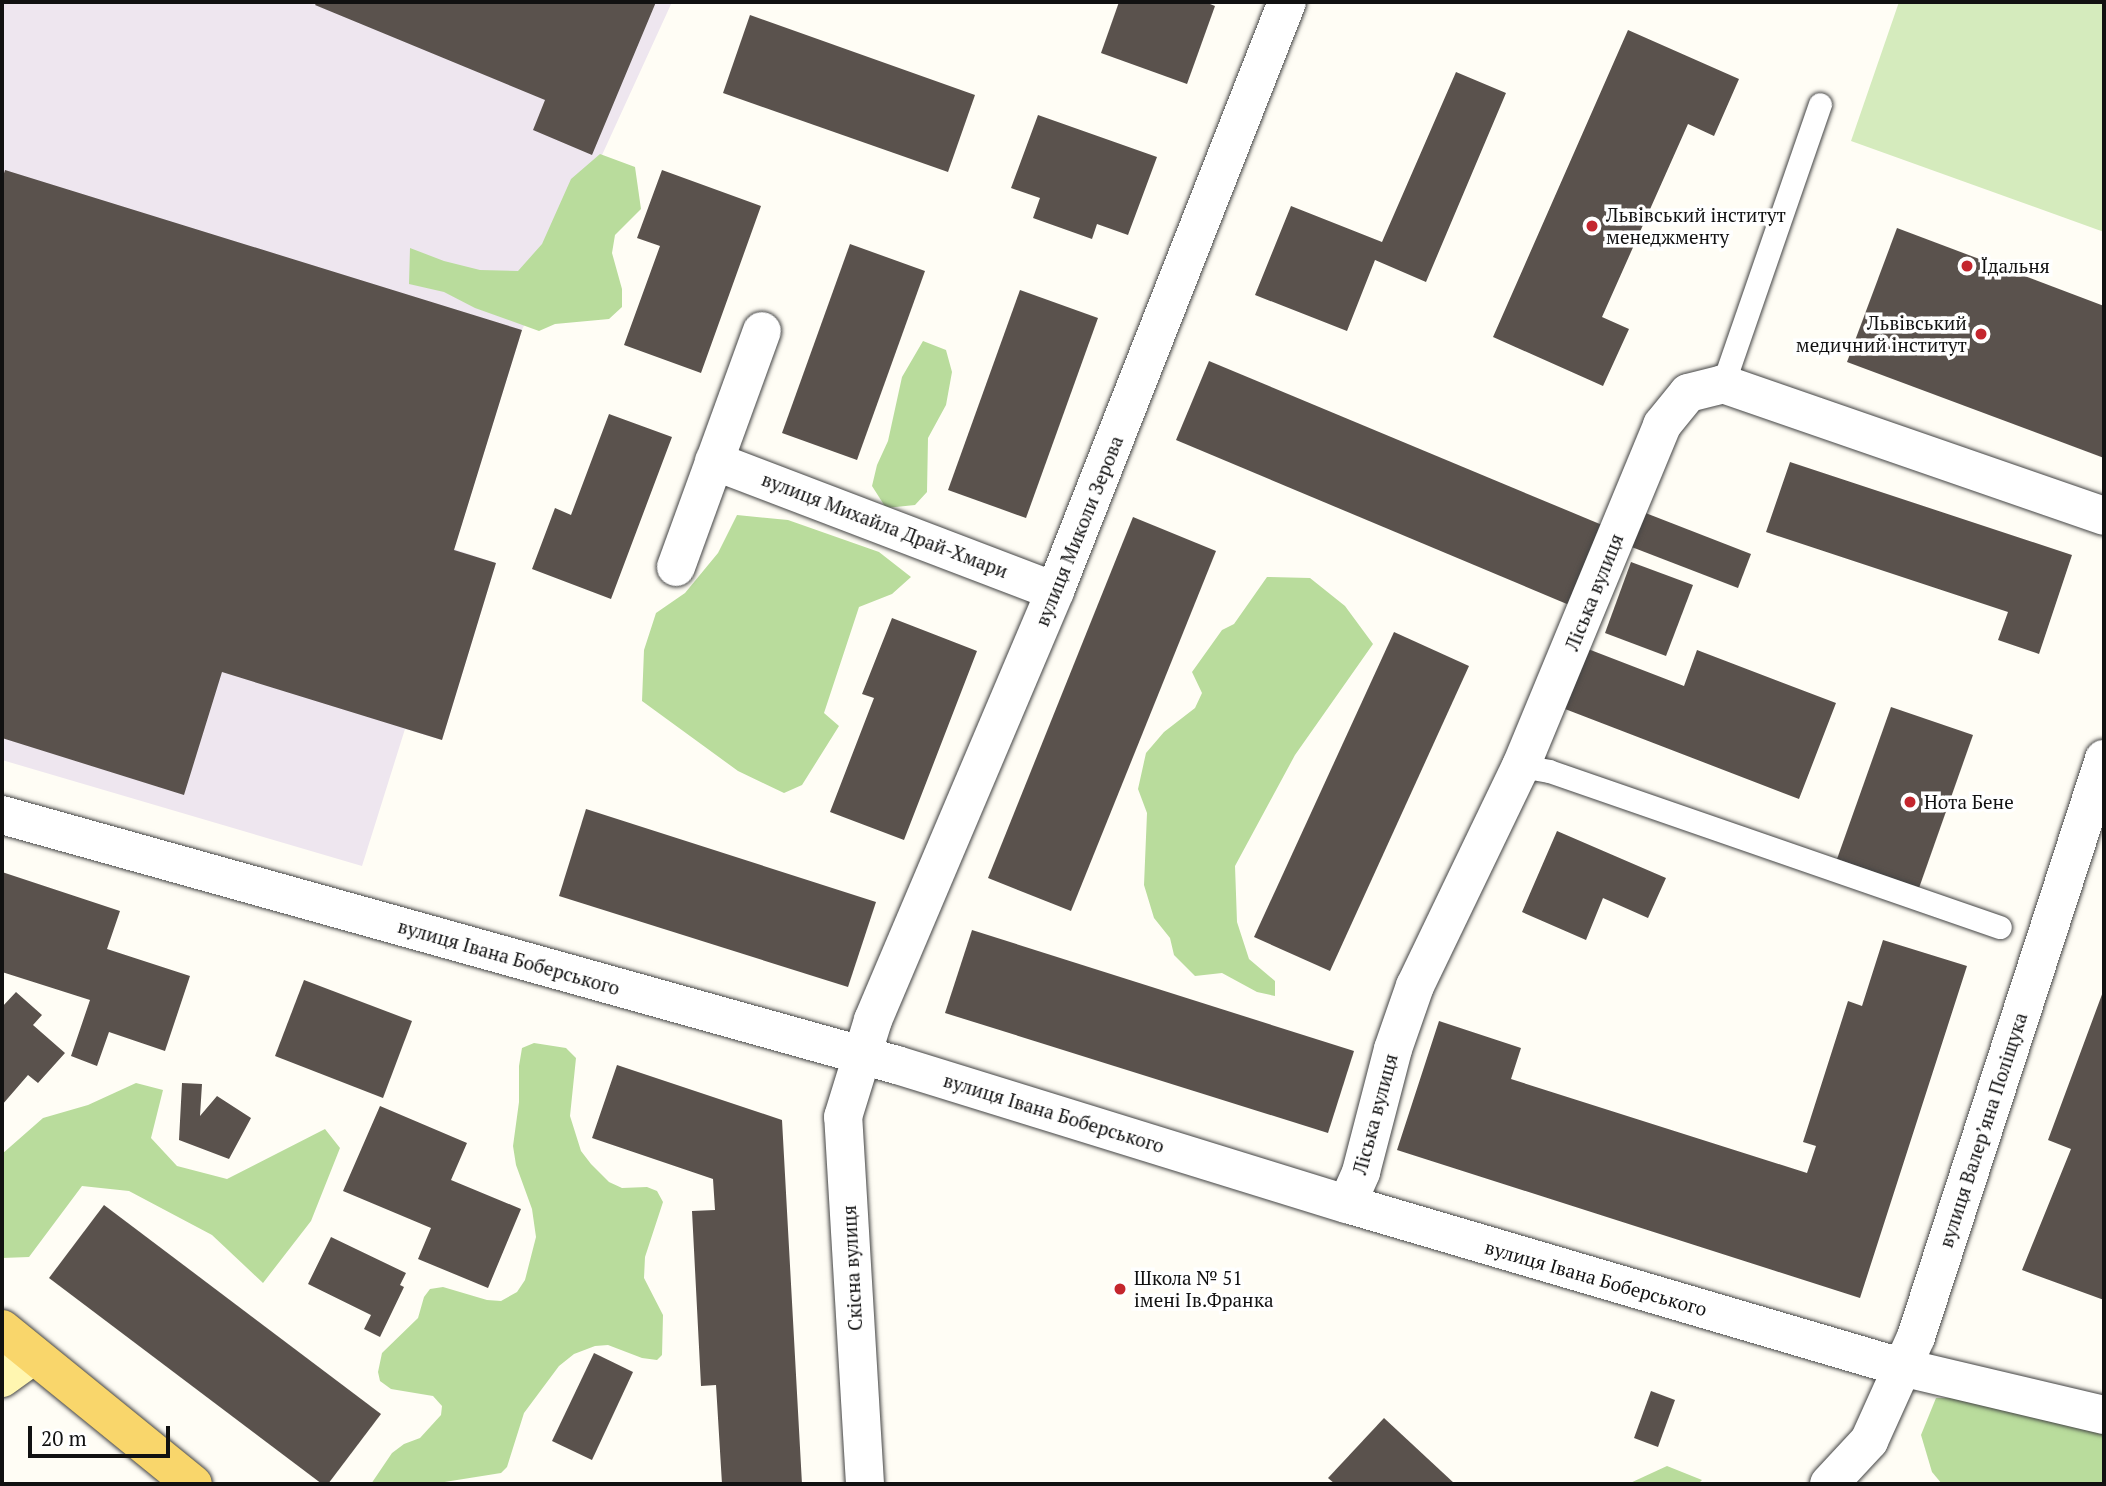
<!DOCTYPE html>
<html>
<head>
<meta charset="utf-8">
<style>
	body { margin:0 }
	#map { position:relative; width:2106px; height:1486px; overflow:hidden; background:#fffdf5; font-family:"PT Serif",serif }
	div>[style] { position:absolute }
	.industrial>* { inset:0; background:#eee6ef }
	.green>* { inset:0; background:#d5ebbd }
	.forest>* { inset:0; background:#b9dc9c }
	.building>* { inset:0; background:#5a524d }
	.roads { filter:drop-shadow(0 0 2px #444) drop-shadow(0 0 2px #444) }
	.service>* { height:23px; margin:-11.5px; padding:0 11.5px; transform-origin:11.5px; border-radius:11.5px; background:#fff }
	.minor>* { height:38px; margin:-19px; padding:0 19px; transform-origin:19px; border-radius:19px; background:#fff }
	.secondary>* { height:38px; margin:-19px; padding:0 19px; transform-origin:19px; border-radius:19px; background:#fff6b0 }
	.primary>* { height:38px; margin:-19px; padding:0 19px; transform-origin:19px; border-radius:19px; background:#f9d66b }
	.dots>* { width:19px; height:19px; translate:-50% -50%; box-sizing:border-box; border:4px solid #fff; border-radius:50% }
	span { translate:-50% -50%; white-space:nowrap; text-align:center; line-height:1.15; -webkit-text-stroke:7px #fff; paint-order:stroke }
	.poi-label { font-size:19px; color:#111 }
	.left { translate:0 -50%; text-align:left }
	.right { translate:-100% -50%; text-align:right }
	.street-label { font-size:19px; color:#111 }
	.frame { position:absolute; inset:0; border:4px solid #111; pointer-events:none }
	.scale { position:absolute; left:28px; top:1426px; width:142px; height:32px; box-sizing:border-box; border:4px solid #111; border-top:0; padding-left:9px; font-size:21px; line-height:24px; white-space:nowrap; color:#111; -webkit-text-stroke:5px #fff; paint-order:stroke }
</style>
</head>
<body>
<div id="map">
	<div class="industrial">
		<div style="clip-path:polygon(2px 2px,672px 2px,522px 330px,454px 549px,496px 563px,442px 740px,405px 729px,362px 866px,2px 760px)"></div>
	</div>
	<div class="green">
		<div style="clip-path:polygon(1899px 2px,2104px 2px,2104px 232px,1851px 141px)"></div>
	</div>
	<div class="forest">
		<div style="clip-path:polygon(600px 154px,635px 167px,641px 209px,615px 235px,612px 253px,622px 289px,622px 307px,609px 319px,555px 324px,539px 331px,475px 308px,444px 292px,409px 284px,410px 248px,444px 261px,480px 270px,518px 271px,542px 244px,571px 179px)"></div>
		<div style="clip-path:polygon(923px 341px,946px 350px,952px 372px,946px 405px,928px 438px,927px 492px,915px 505px,886px 508px,872px 486px,877px 465px,888px 441px,902px 377px)"></div>
		<div style="clip-path:polygon(737px 515px,788px 520px,879px 552px,911px 577px,892px 594px,859px 607px,824px 713px,839px 726px,802px 785px,784px 793px,738px 771px,642px 701px,644px 650px,656px 613px,685px 593px,718px 553px)"></div>
		<div style="clip-path:polygon(1267px 577px,1310px 578px,1345px 606px,1373px 644px,1295px 755px,1235px 866px,1237px 922px,1249px 959px,1275px 981px,1275px 996px,1257px 992px,1222px 973px,1195px 976px,1174px 955px,1170px 938px,1154px 918px,1144px 885px,1147px 813px,1138px 789px,1146px 753px,1164px 732px,1195px 708px,1202px 693px,1192px 672px,1222px 630px,1234px 624px)"></div>
		<div style="clip-path:polygon(534px 1043px,566px 1048px,576px 1058px,570px 1116px,581px 1151px,591px 1164px,609px 1182px,622px 1188px,647px 1187px,657px 1191px,663px 1202px,645px 1257px,644px 1278px,663px 1315px,662px 1355px,657px 1360px,642px 1358px,608px 1345px,595px 1346px,574px 1354px,559px 1366px,524px 1413px,507px 1467px,501px 1473px,432px 1484px,371px 1484px,392px 1453px,404px 1444px,420px 1438px,441px 1415px,442px 1406px,433px 1396px,391px 1389px,380px 1381px,378px 1372px,382px 1353px,418px 1318px,424px 1297px,430px 1289px,443px 1287px,487px 1300px,501px 1301px,517px 1292px,525px 1280px,536px 1237px,532px 1209px,516px 1165px,513px 1146px,519px 1102px,519px 1066px,522px 1048px)"></div>
		<div style="clip-path:polygon(136px 1083px,163px 1090px,151px 1138px,177px 1166px,227px 1179px,325px 1129px,340px 1148px,311px 1221px,263px 1283px,212px 1235px,129px 1191px,82px 1186px,29px 1257px,2px 1258px,2px 1154px,43px 1118px,88px 1105px)"></div>
		<div style="clip-path:polygon(1936px 1398px,1958px 1398px,2104px 1427px,2104px 1484px,1942px 1484px,1932px 1472px,1921px 1435px)"></div>
		<div style="clip-path:polygon(1667px 1466px,1702px 1480px,1698px 1484px,1628px 1484px)"></div>
	</div>
	<div class="building">
		<div style="clip-path:polygon(317px 2px,656px 2px,592px 155px,533px 130px,545px 100px,315px 5px)"></div>
		<div style="clip-path:polygon(1119px 2px,1205px 2px,1215px 6px,1187px 84px,1101px 53px)"></div>
		<div style="clip-path:polygon(750px 15px,975px 95px,948px 172px,723px 93px)"></div>
		<div style="clip-path:polygon(1628px 30px,1739px 79px,1714px 136px,1688px 124px,1602px 317px,1629px 329px,1603px 386px,1493px 337px)"></div>
		<div style="clip-path:polygon(1456px 72px,1506px 93px,1426px 282px,1375px 260px,1347px 331px,1255px 295px,1291px 206px,1382px 242px)"></div>
		<div style="clip-path:polygon(1038px 115px,1157px 157px,1128px 235px,1097px 224px,1092px 239px,1033px 218px,1040px 198px,1011px 188px)"></div>
		<div style="clip-path:polygon(5px 170px,522px 330px,454px 550px,496px 563px,442px 740px,222px 672px,184px 795px,2px 738px,2px 180px)"></div>
		<div style="clip-path:polygon(662px 170px,761px 206px,701px 373px,624px 345px,660px 246px,637px 238px)"></div>
		<div style="clip-path:polygon(1897px 228px,2104px 306px,2104px 458px,1847px 362px)"></div>
		<div style="clip-path:polygon(850px 244px,925px 271px,857px 460px,782px 433px)"></div>
		<div style="clip-path:polygon(1020px 290px,1098px 318px,1026px 518px,948px 490px)"></div>
		<div style="clip-path:polygon(1209px 361px,1607px 527px,1574px 607px,1176px 440px)"></div>
		<div style="clip-path:polygon(609px 414px,672px 437px,611px 599px,532px 569px,555px 508px,571px 515px)"></div>
		<div style="clip-path:polygon(1790px 462px,2072px 555px,2039px 654px,1998px 640px,2008px 612px,1766px 532px)"></div>
		<div style="clip-path:polygon(1643px 512px,1751px 554px,1738px 588px,1629px 546px)"></div>
		<div style="clip-path:polygon(1133px 517px,1216px 551px,1071px 911px,988px 878px)"></div>
		<div style="clip-path:polygon(1631px 562px,1693px 585px,1666px 656px,1605px 633px)"></div>
		<div style="clip-path:polygon(892px 618px,977px 651px,904px 840px,830px 812px,874px 698px,862px 694px)"></div>
		<div style="clip-path:polygon(1394px 632px,1469px 666px,1330px 971px,1254px 937px)"></div>
		<div style="clip-path:polygon(1588px 649px,1684px 686px,1697px 650px,1836px 703px,1799px 799px,1565px 709px)"></div>
		<div style="clip-path:polygon(1891px 707px,1973px 735px,1919px 888px,1837px 859px)"></div>
		<div style="clip-path:polygon(586px 809px,876px 902px,848px 987px,559px 896px)"></div>
		<div style="clip-path:polygon(1557px 831px,1666px 878px,1648px 918px,1603px 898px,1586px 940px,1522px 912px)"></div>
		<div style="clip-path:polygon(2px 872px,120px 911px,107px 949px,190px 976px,165px 1051px,109px 1032px,97px 1066px,71px 1056px,90px 1000px,2px 972px)"></div>
		<div style="clip-path:polygon(972px 930px,1354px 1051px,1328px 1133px,945px 1013px)"></div>
		<div style="clip-path:polygon(1883px 940px,1967px 966px,1860px 1298px,1397px 1150px,1439px 1021px,1521px 1048px,1511px 1079px,1807px 1173px,1816px 1146px,1803px 1142px,1848px 1001px,1862px 1006px)"></div>
		<div style="clip-path:polygon(304px 980px,412px 1021px,383px 1098px,275px 1056px)"></div>
		<div style="clip-path:polygon(2104px 989px,2104px 1300px,2022px 1270px,2071px 1149px,2048px 1140px)"></div>
		<div style="clip-path:polygon(16px 992px,42px 1015px,33px 1025px,65px 1053px,38px 1083px,28px 1075px,2px 1105px,2px 1007px)"></div>
		<div style="clip-path:polygon(617px 1065px,782px 1120px,802px 1484px,722px 1484px,716px 1385px,701px 1386px,692px 1211px,715px 1210px,713px 1179px,592px 1138px)"></div>
		<div style="clip-path:polygon(182px 1083px,202px 1084px,200px 1116px,217px 1096px,251px 1118px,229px 1159px,179px 1140px)"></div>
		<div style="clip-path:polygon(380px 1106px,467px 1143px,451px 1180px,521px 1209px,488px 1288px,418px 1259px,431px 1228px,343px 1191px)"></div>
		<div style="clip-path:polygon(104px 1205px,381px 1414px,328px 1484px,322px 1484px,49px 1278px)"></div>
		<div style="clip-path:polygon(331px 1237px,406px 1273px,400px 1285px,404px 1287px,380px 1337px,364px 1329px,371px 1315px,308px 1284px)"></div>
		<div style="clip-path:polygon(594px 1353px,633px 1372px,592px 1460px,552px 1441px)"></div>
		<div style="clip-path:polygon(1651px 1391px,1675px 1400px,1658px 1447px,1634px 1438px)"></div>
		<div style="clip-path:polygon(1384px 1418px,1455px 1484px,1335px 1484px,1328px 1478px)"></div>
	</div>
	<div class="roads">
		<div class="service">
			<div style="left:1723px;top:384px;width:296px;rotate:-70.9deg"></div>
			<div style="left:1521px;top:766px;width:28px;rotate:10deg"></div>
			<div style="left:1549px;top:771px;width:477px;rotate:19.1deg"></div>
		</div>
		<div class="minor">
			<div style="left:714px;top:461px;width:365px;rotate:20.9deg"></div>
			<div style="left:676px;top:567px;width:251px;rotate:-70deg"></div>
			<div style="left:2px;top:815px;width:929px;rotate:15.61deg"></div>
			<div style="left:897px;top:1065px;width:471px;rotate:17.2deg"></div>
			<div style="left:1347px;top:1204px;width:577px;rotate:16.4deg"></div>
			<div style="left:1901px;top:1367px;width:209px;rotate:13.3deg"></div>
			<div style="left:1347px;top:1204px;width:35px;rotate:-66deg"></div>
			<div style="left:1361px;top:1172px;width:127px;rotate:-75.4deg"></div>
			<div style="left:1393px;top:1049px;width:67px;rotate:-70.8deg"></div>
			<div style="left:1415px;top:986px;width:244px;rotate:-64.3deg"></div>
			<div style="left:1521px;top:766px;width:369px;rotate:-67.5deg"></div>
			<div style="left:1662px;top:425px;width:41px;rotate:-50.9deg"></div>
			<div style="left:1688px;top:393px;width:36px;rotate:-14deg"></div>
			<div style="left:1723px;top:384px;width:403px;rotate:19.1deg"></div>
			<div style="left:865px;top:1484px;width:368px;rotate:-93.4deg"></div>
			<div style="left:843px;top:1117px;width:102px;rotate:-72.8deg"></div>
			<div style="left:873px;top:1020px;width:466px;rotate:-67deg"></div>
			<div style="left:1055px;top:591px;width:633px;rotate:-68.5deg"></div>
			<div style="left:1829px;top:1484px;width:59px;rotate:-47.1deg"></div>
			<div style="left:1869px;top:1441px;width:114px;rotate:-65.7deg"></div>
			<div style="left:1916px;top:1337px;width:608px;rotate:-71.98deg"></div>
		</div>
		<div class="secondary">
			<div style="left:2px;top:1378px;width:39px;rotate:-36deg"></div>
		</div>
		<div class="primary">
			<div style="left:2px;top:1329px;width:246px;rotate:39.1deg"></div>
		</div>
	</div>
	<div class="dots">
		<div style="left:1592px;top:226px;background:#c4262e"></div>
		<div style="left:1967px;top:266px;background:#c4262e"></div>
		<div style="left:1981px;top:334px;background:#c4262e"></div>
		<div style="left:1910px;top:802px;background:#c4262e"></div>
		<div style="left:1120px;top:1289px;background:#c4262e"></div>
	</div>
	<div class="poi-label">
		<span class="left" style="left:1606px;top:226px">Львівський інститут<br>менеджменту</span>
		<span class="left" style="left:1981px;top:266px">Їдальня</span>
		<span class="right" style="left:1967px;top:334px">Львівський<br>медичний інститут</span>
		<span class="left" style="left:1924px;top:802px">Нота Бене</span>
		<span class="left" style="left:1134px;top:1289px">Школа № 51<br>імені Ів.Франка</span>
	</div>
	<div class="street-label">
		<span style="left:885px;top:525px;rotate:21deg">вулиця Михайла Драй-Хмари</span>
		<span style="left:1079px;top:531px;rotate:-68deg">вулиця Миколи Зерова</span>
		<span style="left:1594px;top:592px;rotate:-68deg">Ліська вулиця</span>
		<span style="left:509px;top:957px;rotate:16deg">вулиця Івана Боберського</span>
		<span style="left:1054px;top:1113px;rotate:17deg">вулиця Івана Боберського</span>
		<span style="left:1375px;top:1114px;rotate:-75deg">Ліська вулиця</span>
		<span style="left:1983px;top:1130px;rotate:-72deg">вулиця Валерʼяна Поліщука</span>
		<span style="left:852px;top:1268px;rotate:-93deg">Скісна вулиця</span>
		<span style="left:1596px;top:1278px;rotate:16deg">вулиця Івана Боберського</span>
	</div>
	<div class="frame"></div>
	<div class="scale">20 m</div>
</div>
</body>
</html>
